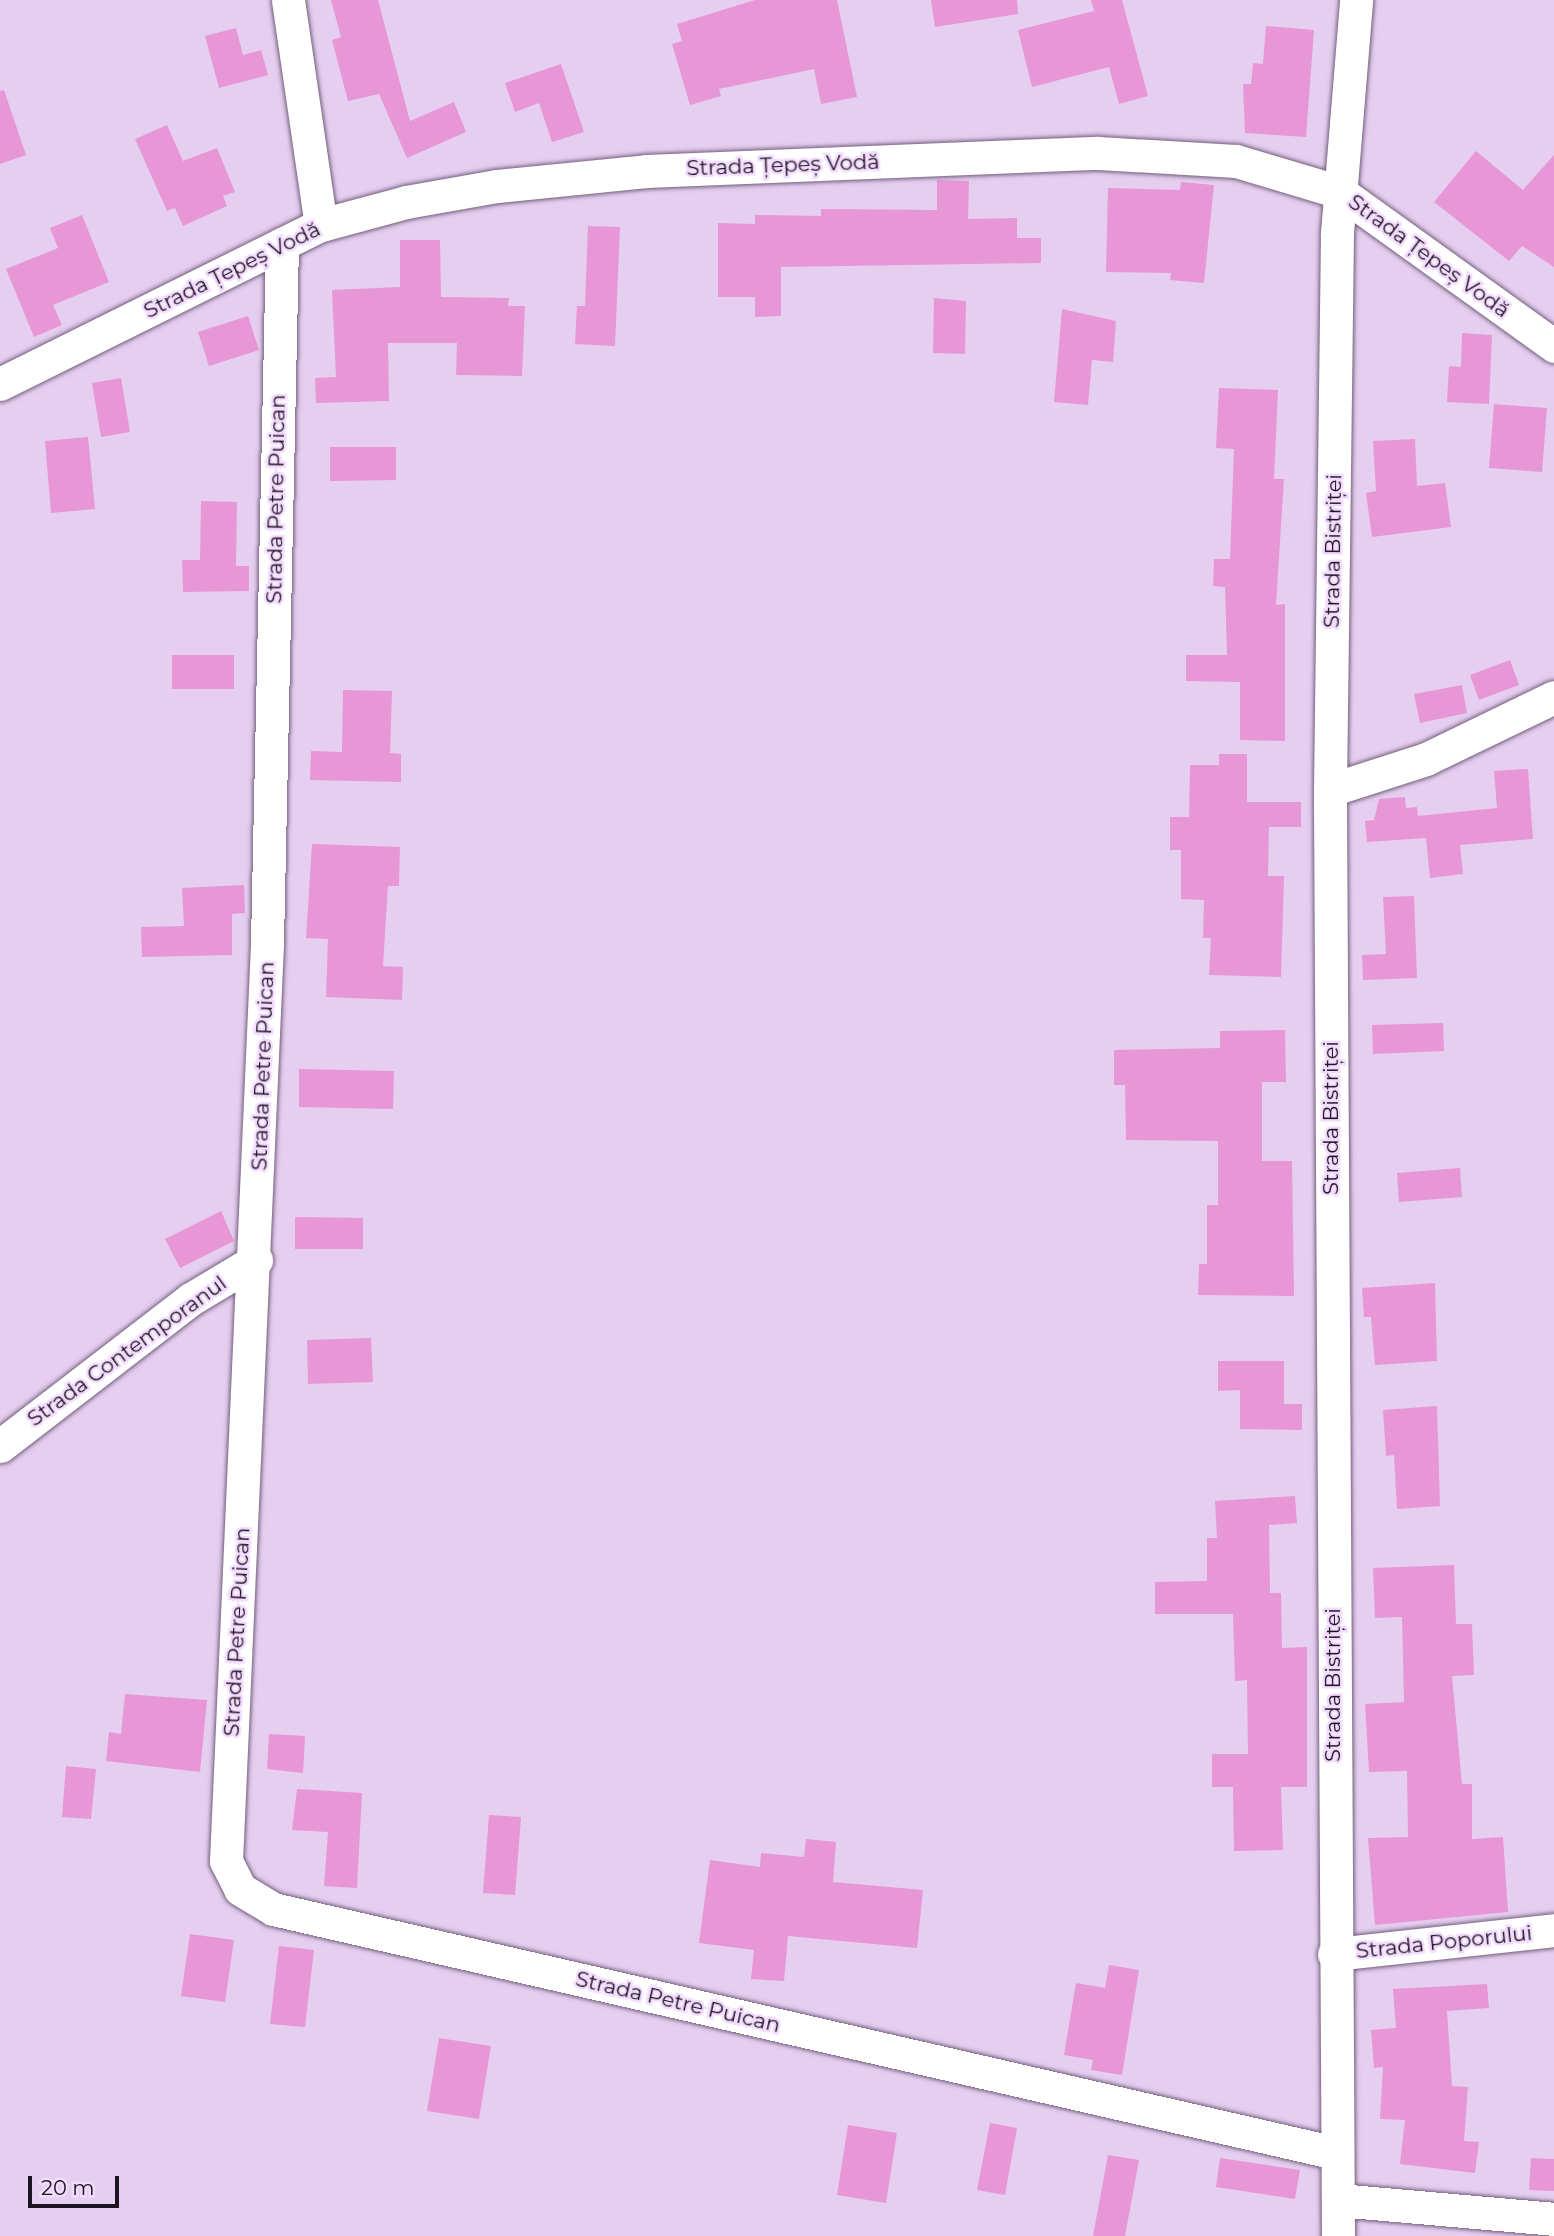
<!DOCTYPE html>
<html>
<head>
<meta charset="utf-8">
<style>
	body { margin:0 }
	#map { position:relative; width:1554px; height:2236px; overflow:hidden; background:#e5cef0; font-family:Montserrat,sans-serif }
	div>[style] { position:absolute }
	.building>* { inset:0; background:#e797d6 }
	.roads { filter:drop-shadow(0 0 2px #735f7c) drop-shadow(0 0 2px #735f7c) }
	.minor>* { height:33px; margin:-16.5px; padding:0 16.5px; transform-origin:16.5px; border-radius:16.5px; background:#fff }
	span { translate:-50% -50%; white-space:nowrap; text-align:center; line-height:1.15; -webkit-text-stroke:5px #f2dbfe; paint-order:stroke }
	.street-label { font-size:21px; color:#1c141f }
	.scale { position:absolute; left:28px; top:2176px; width:91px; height:32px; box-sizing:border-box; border:4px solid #1c141f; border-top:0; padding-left:9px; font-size:21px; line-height:24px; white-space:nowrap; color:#1c141f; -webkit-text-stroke:5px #f2dbfe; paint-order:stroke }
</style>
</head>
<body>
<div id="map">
	<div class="building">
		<div style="clip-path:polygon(331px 0,378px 0,410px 121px,454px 102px,466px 132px,407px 158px,379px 94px,348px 101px,332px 40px,341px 37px)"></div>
		<div style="clip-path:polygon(755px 0,837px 0,857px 97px,821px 104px,814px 69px,719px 89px,721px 96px,690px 105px,672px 44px,682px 41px,677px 24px)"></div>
		<div style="clip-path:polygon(931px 0,1017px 0,1018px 14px,935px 27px)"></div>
		<div style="clip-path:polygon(1091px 0,1122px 0,1148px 96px,1119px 104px,1109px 67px,1032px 87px,1018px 30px,1094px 11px)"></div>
		<div style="clip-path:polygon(1266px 26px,1314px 30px,1306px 137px,1245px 133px,1243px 84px,1251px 84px,1253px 63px,1263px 64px)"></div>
		<div style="clip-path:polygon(236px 28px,243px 55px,261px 50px,268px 75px,219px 88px,205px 36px)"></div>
		<div style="clip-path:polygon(561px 64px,584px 132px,552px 142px,539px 103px,515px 112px,505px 83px)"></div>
		<div style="clip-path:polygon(4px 90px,26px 155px,0 164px,0 91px)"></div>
		<div style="clip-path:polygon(167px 125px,183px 161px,217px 148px,235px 192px,223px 196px,227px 206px,183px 226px,175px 208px,167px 211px,135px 139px)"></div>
		<div style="clip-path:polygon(1476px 151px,1523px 190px,1554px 155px,1554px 267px,1522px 246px,1509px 261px,1434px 202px)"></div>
		<div style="clip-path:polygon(937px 180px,969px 181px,968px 219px,1017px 218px,1017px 238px,1041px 238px,1041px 263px,781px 267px,781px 316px,755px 317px,755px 297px,718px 297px,718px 223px,755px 224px,755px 215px,821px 216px,821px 209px,937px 210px)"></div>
		<div style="clip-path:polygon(1181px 182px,1214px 185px,1204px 283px,1170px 280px,1171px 273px,1106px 272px,1108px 188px,1180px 190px)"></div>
		<div style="clip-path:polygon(82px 215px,109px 282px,53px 305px,62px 325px,34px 337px,6px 269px,58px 248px,50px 228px)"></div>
		<div style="clip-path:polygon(588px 226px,620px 227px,615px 346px,575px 344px,577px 306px,585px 306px)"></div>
		<div style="clip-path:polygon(400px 240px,440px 240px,441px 297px,509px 298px,508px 306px,525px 306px,522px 376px,456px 375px,457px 343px,388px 343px,389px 401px,316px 403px,315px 378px,336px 377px,332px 290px,400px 287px)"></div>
		<div style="clip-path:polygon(934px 298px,966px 301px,965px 354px,933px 353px)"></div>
		<div style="clip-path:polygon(1062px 309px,1116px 321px,1113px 362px,1092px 360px,1088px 405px,1054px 402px)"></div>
		<div style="clip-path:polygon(248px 316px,259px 350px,209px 366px,198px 332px)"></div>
		<div style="clip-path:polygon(1462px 333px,1492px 335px,1489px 404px,1447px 402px,1449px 366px,1461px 367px)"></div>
		<div style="clip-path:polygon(121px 378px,130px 432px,101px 437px,92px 383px)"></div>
		<div style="clip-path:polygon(1219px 388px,1278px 390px,1274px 479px,1284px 479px,1276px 605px,1285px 604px,1285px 741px,1240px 740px,1240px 682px,1186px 681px,1186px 655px,1227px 655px,1225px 587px,1213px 586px,1214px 559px,1230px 559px,1234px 449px,1216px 448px)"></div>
		<div style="clip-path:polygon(1494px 404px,1547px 408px,1542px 472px,1489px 468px)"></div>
		<div style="clip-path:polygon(88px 437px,95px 509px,51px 513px,45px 441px)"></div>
		<div style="clip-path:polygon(1415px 439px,1417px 486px,1445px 483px,1451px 527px,1372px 537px,1366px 493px,1376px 491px,1373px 441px)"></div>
		<div style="clip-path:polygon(330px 447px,396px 447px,396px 480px,330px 481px)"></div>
		<div style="clip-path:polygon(201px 501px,237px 502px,236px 566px,249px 566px,249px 591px,183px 592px,182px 560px,200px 560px)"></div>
		<div style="clip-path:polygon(172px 655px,234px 655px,234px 689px,172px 689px)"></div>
		<div style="clip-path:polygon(1510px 660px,1519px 685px,1479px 700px,1470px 675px)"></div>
		<div style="clip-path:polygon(1462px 685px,1467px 713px,1420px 723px,1414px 694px)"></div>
		<div style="clip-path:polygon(343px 690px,392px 691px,390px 753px,401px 754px,401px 782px,310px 780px,311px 751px,342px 752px)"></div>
		<div style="clip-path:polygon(1219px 754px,1247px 754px,1247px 802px,1301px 802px,1301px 827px,1269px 827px,1268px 876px,1284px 876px,1281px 977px,1209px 975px,1211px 938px,1203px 938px,1204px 900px,1181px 899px,1181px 850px,1170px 850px,1170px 817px,1189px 817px,1190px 765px,1219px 765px)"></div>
		<div style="clip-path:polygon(1528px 769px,1533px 839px,1460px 845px,1463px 874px,1430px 878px,1426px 838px,1367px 842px,1365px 821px,1374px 820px,1379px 799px,1405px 797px,1406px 808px,1417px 807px,1418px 816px,1497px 808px,1494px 771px)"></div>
		<div style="clip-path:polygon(312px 844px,400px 847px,399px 886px,388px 886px,383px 966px,403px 967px,402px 1000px,326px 997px,328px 939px,306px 938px)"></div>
		<div style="clip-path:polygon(244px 885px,245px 913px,232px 914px,232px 955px,142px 957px,141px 927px,184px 926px,182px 888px)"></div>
		<div style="clip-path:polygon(1414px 896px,1417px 978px,1363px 980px,1362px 955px,1386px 954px,1383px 897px)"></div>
		<div style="clip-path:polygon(1443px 1023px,1444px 1051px,1373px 1054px,1372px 1025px)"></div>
		<div style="clip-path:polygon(1285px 1030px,1286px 1082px,1262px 1082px,1262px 1161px,1292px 1161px,1294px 1296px,1198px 1295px,1199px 1264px,1207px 1264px,1207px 1205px,1218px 1205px,1218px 1141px,1126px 1140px,1125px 1085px,1114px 1085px,1114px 1050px,1220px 1048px,1220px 1031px)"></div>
		<div style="clip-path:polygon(299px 1069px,394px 1071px,393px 1109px,299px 1107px)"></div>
		<div style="clip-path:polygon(1460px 1168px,1462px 1197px,1399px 1202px,1397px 1173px)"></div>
		<div style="clip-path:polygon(221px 1211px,234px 1241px,180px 1268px,165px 1239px)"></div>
		<div style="clip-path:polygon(295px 1217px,363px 1218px,363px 1249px,295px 1249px)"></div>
		<div style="clip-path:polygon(1435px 1283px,1437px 1361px,1375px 1365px,1371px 1317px,1364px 1317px,1362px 1288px)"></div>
		<div style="clip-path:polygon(371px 1338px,373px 1382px,308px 1384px,307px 1340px)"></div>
		<div style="clip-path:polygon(1218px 1361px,1284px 1361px,1284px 1404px,1302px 1404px,1302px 1430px,1240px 1429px,1240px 1390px,1218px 1391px)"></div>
		<div style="clip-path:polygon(1437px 1406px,1440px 1506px,1397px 1509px,1394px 1455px,1386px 1456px,1383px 1410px)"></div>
		<div style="clip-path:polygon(1295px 1496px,1297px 1523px,1269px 1525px,1270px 1593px,1281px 1593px,1282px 1648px,1307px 1647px,1307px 1787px,1281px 1787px,1283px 1850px,1234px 1851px,1233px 1787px,1212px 1787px,1212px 1754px,1248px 1754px,1247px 1680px,1235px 1681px,1233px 1614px,1155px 1614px,1155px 1582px,1207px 1581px,1207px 1538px,1217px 1538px,1215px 1501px)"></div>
		<div style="clip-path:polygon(1454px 1565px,1456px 1624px,1472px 1624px,1474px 1675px,1452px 1676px,1462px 1784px,1472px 1784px,1472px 1839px,1503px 1837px,1508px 1912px,1375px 1925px,1368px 1838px,1408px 1837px,1407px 1771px,1369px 1772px,1365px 1704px,1404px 1702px,1402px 1617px,1375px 1618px,1373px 1568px)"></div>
		<div style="clip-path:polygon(125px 1694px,207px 1700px,200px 1772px,106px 1761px,109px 1732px,121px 1734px)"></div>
		<div style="clip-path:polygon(269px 1734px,305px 1736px,303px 1773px,267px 1769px)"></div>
		<div style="clip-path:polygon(66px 1766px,96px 1769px,91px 1819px,62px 1817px)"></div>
		<div style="clip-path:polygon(297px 1789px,362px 1793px,357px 1888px,324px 1886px,328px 1832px,292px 1830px)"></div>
		<div style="clip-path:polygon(489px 1815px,521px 1817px,515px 1895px,483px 1893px)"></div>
		<div style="clip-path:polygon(806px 1839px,836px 1842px,833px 1882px,923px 1890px,917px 1948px,788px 1936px,784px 1981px,751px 1979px,754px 1950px,699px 1943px,710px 1860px,760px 1867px,761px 1853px,804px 1857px)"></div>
		<div style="clip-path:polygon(190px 1934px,234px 1940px,225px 2002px,181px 1996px)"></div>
		<div style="clip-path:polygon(279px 1946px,314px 1950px,305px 2027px,270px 2024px)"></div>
		<div style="clip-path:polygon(1109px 1965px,1139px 1970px,1122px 2075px,1091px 2070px,1093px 2060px,1064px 2055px,1076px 1983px,1105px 1988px)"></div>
		<div style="clip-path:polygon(1487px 1984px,1489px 2008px,1447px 2011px,1452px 2086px,1468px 2087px,1464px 2141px,1479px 2142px,1475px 2173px,1400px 2164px,1405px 2120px,1380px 2119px,1383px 2067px,1374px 2068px,1371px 2030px,1396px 2028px,1393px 1989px)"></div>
		<div style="clip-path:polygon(439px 2038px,491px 2046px,479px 2119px,427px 2111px)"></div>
		<div style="clip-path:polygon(990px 2123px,1017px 2128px,1005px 2195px,977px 2190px)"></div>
		<div style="clip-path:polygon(848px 2125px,897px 2133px,886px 2203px,837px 2195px)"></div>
		<div style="clip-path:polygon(1108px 2155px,1139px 2160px,1125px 2236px,1093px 2236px)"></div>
		<div style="clip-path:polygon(1220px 2158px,1300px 2170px,1295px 2199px,1216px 2187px)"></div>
		<div style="clip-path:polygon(1531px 2158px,1554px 2159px,1554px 2191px,1529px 2190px)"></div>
	</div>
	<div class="roads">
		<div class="minor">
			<div style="left:288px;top:0;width:227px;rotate:81.7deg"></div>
			<div style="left:282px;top:244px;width:700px;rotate:91.23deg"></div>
			<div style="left:267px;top:944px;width:918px;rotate:92.56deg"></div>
			<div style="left:226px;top:1861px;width:31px;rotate:63deg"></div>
			<div style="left:240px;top:1889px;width:39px;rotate:31deg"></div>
			<div style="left:273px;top:1909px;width:1091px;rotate:12.93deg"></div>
			<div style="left:0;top:384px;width:358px;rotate:-26.4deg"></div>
			<div style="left:321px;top:225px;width:88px;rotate:-15.1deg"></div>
			<div style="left:406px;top:202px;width:92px;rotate:-10deg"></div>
			<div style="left:497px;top:186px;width:150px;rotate:-5.7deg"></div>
			<div style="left:646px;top:171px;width:452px;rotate:-2.3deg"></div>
			<div style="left:1098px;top:153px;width:138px;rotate:3.3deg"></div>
			<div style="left:1236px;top:161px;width:109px;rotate:16.6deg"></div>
			<div style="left:1340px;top:192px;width:264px;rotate:35.7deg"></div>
			<div style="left:1330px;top:790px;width:101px;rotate:-17.9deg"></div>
			<div style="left:1426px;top:759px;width:142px;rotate:-25.8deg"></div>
			<div style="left:0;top:1446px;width:241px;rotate:-37.6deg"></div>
			<div style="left:191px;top:1299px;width:76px;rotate:-31deg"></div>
			<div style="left:1334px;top:1954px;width:221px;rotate:-6.2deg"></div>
			<div style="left:1338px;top:2200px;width:217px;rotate:5deg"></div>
			<div style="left:1338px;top:2236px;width:1446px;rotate:-90.32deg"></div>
			<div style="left:1330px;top:790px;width:557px;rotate:-89.28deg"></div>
			<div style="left:1337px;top:233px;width:234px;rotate:-85.3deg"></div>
		</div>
	</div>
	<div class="street-label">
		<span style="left:783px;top:165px;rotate:-2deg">Strada Țepeș Vodă</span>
		<span style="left:1429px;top:256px;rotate:36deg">Strada Țepeș Vodă</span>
		<span style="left:232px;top:270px;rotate:-26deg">Strada Țepeș Vodă</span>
		<span style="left:276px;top:499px;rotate:-89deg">Strada Petre Puican</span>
		<span style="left:1333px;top:551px;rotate:-89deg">Strada Bistriței</span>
		<span style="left:263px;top:1066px;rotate:-88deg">Strada Petre Puican</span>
		<span style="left:1331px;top:1118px;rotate:-90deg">Strada Bistriței</span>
		<span style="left:127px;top:1351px;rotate:-36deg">Strada Contemporanul</span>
		<span style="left:237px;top:1632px;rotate:-87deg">Strada Petre Puican</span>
		<span style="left:1333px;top:1685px;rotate:-90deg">Strada Bistriței</span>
		<span style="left:1444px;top:1942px;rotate:-6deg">Strada Poporului</span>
		<span style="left:678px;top:2002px;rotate:13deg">Strada Petre Puican</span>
	</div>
	<div class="scale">20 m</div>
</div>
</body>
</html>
